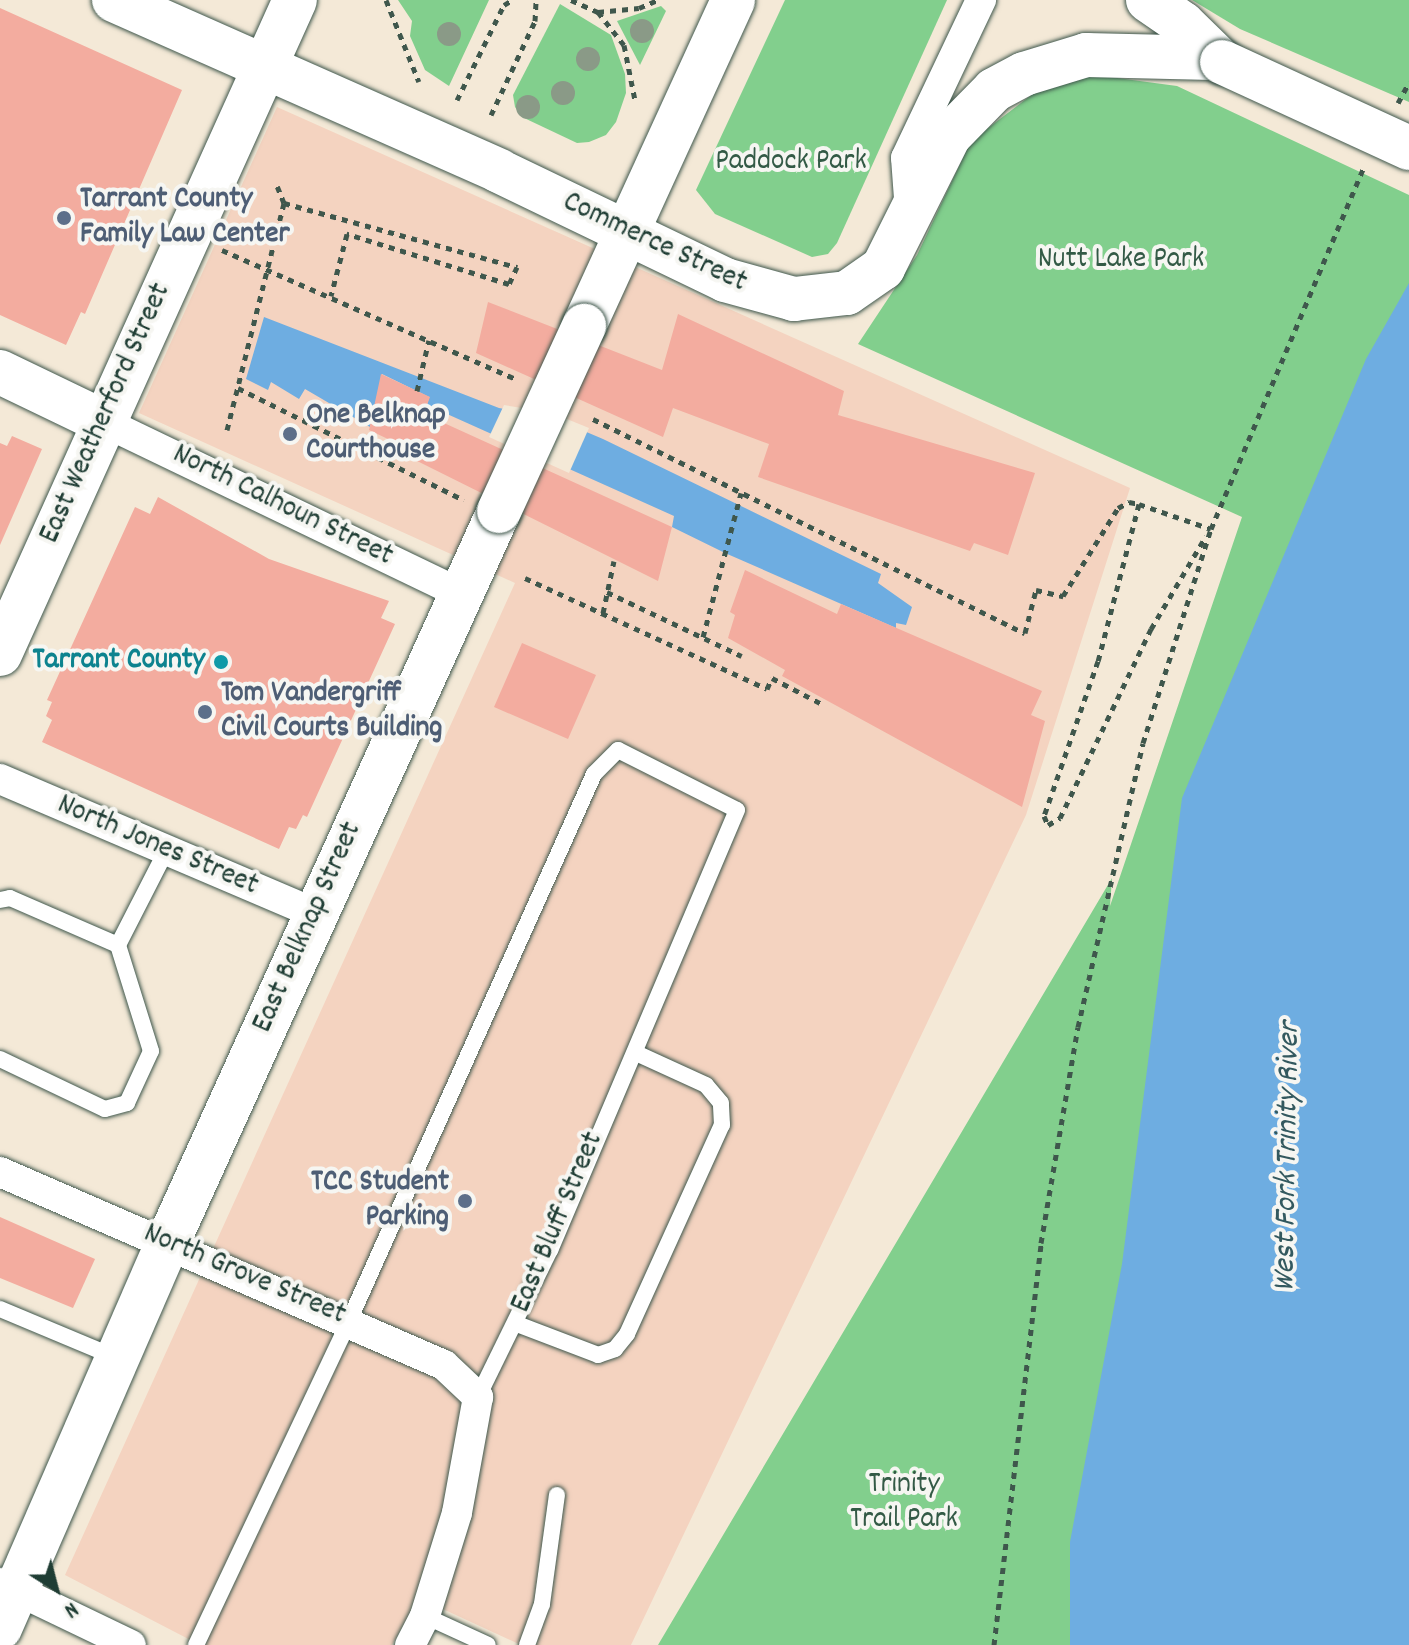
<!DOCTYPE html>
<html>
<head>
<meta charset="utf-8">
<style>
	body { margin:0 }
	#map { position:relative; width:1409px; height:1645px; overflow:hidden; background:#f4e9d7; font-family:Dekko,sans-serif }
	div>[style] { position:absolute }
	.built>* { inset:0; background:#f4d3c0 }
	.green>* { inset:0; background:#82cf8d }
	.water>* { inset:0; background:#6eade1 }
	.pier>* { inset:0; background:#f4e9d7 }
	.building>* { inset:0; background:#f3ac9f }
	.path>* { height:5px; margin-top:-2.5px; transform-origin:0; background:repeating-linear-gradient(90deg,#3f574c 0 6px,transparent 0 12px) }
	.roads { filter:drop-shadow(0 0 2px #3f574c) drop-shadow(0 0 2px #3f574c) }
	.lane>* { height:16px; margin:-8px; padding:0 8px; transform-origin:8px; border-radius:8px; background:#fff }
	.street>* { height:30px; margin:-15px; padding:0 15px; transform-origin:15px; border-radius:15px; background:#fff }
	.secondary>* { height:44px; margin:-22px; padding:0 22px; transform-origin:22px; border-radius:22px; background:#fff }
	.primary>* { height:44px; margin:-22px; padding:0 22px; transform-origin:22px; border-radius:22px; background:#fff }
	.bridges { filter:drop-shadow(0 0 2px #3f574c) drop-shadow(0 0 2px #3f574c) }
	.secondary-bridge>* { height:44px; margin:-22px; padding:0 22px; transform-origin:22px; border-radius:22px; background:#fff }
	.primary-bridge>* { height:44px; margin:-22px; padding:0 22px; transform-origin:22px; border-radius:22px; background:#fff }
	.trees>* { width:24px; height:24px; margin:-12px; border-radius:50%; background:#8a9a87 }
	.dots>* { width:22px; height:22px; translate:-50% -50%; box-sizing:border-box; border:4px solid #f6f6f2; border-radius:50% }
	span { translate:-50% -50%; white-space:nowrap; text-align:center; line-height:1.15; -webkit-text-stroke:8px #f6f6f2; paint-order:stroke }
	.park-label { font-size:30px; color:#335a46 }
	.service-label { font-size:30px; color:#4e5e75; font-weight:700 }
	.left { translate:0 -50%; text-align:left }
	.right { translate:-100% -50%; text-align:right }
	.street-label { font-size:30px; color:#1f3d34 }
	.culture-label { font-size:30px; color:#0d838f; font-weight:700 }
	.water-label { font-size:32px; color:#33595f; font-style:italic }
	.north { position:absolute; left:16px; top:1549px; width:80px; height:80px; -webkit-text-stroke:6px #f6f6f2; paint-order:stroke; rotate:144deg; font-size:22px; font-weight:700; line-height:32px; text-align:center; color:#1f3d34 }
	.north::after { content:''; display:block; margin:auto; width:28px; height:36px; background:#1f3d34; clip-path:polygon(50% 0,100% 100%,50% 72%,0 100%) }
</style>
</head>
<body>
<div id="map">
	<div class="built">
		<div style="clip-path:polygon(277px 107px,1130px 488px,1026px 815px,631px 1645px,521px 1645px,419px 1598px,392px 1645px,200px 1645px,65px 1575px,515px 583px,139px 413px)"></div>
	</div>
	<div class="green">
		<div style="clip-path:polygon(398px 0,489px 0,449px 86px,425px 70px,410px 36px,412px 21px)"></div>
		<div style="clip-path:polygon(785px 0,947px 0,837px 243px,828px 254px,812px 257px,715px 214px,696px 190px)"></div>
		<div style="clip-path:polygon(1192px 0,1409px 0,1409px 102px,1240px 29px)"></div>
		<div style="clip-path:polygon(560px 4px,611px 35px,625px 74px,626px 93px,616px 122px,606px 135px,589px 142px,577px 143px,522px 117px,515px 107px,513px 95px)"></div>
		<div style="clip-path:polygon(661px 6px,666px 11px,640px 65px,617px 21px)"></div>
		<div style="clip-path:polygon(1095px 75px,1177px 86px,1409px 195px,1409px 1645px,658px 1645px,1112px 878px,1110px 906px,1242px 517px,858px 344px,917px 255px,971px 141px,1034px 93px)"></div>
	</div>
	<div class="water">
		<div style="clip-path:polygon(1409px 283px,1409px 1645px,1070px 1645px,1070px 1542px,1122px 1264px,1182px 798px,1366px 359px)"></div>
		<div style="clip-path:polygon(264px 317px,499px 408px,551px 417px,603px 439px,881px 574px,878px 583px,912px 607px,906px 625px,896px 623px,896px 628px,725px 553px,672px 527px,674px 516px,427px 405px,429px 397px,382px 374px,370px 427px,305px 389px,299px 399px,271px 382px,268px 390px,246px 379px)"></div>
	</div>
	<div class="pier">
		<div style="clip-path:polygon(504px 405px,552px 413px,589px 428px,569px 473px,489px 437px)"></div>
	</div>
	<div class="building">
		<div style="clip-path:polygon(0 8px,182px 90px,85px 314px,81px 312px,66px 345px,0 315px)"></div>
		<div style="clip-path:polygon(488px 302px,662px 370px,678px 314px,844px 391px,838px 415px,1035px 473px,1008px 555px,974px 543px,970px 551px,758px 477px,769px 444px,673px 408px,663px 437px,476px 353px)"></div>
		<div style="clip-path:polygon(381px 374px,430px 397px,427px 405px,446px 413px,444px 423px,672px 527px,658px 581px,389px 447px,390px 440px,369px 430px)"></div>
		<div style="clip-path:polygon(12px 436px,42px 449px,0 545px,0 443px,7px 446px)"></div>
		<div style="clip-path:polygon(158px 497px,269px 559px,389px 601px,381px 618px,395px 624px,307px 817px,303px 815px,296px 829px,289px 827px,279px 849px,42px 742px,52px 720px,46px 716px,52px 702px,47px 700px,135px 507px,150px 514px)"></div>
		<div style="clip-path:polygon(745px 570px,837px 614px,841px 604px,1042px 691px,1031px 715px,1045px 721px,1022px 807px,782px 676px,785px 670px,728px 638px,735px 615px,730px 612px)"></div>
		<div style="clip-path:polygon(522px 643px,596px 675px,568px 739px,494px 707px)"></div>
		<div style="clip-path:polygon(0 1217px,95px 1259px,73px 1308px,0 1278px)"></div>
	</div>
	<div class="path">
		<div style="left:386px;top:0;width:88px;rotate:68.1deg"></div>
		<div style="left:571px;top:0;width:30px;rotate:24deg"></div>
		<div style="left:598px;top:12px;width:41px;rotate:-5.6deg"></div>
		<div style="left:639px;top:8px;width:21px;rotate:-23deg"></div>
		<div style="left:598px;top:12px;width:42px;rotate:51.8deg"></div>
		<div style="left:624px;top:45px;width:56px;rotate:78.7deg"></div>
		<div style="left:457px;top:100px;width:106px;rotate:-63.7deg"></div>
		<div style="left:504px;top:5px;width:9px;rotate:-32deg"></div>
		<div style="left:1398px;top:103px;width:24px;rotate:-62deg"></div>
		<div style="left:491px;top:115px;width:104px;rotate:-64.9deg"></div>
		<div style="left:535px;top:21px;width:21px;rotate:-87deg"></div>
		<div style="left:284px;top:203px;width:242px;rotate:15.4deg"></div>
		<div style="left:517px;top:267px;width:19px;rotate:115deg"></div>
		<div style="left:509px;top:284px;width:170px;rotate:-162.8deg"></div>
		<div style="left:347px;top:234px;width:64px;rotate:104.5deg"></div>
		<div style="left:222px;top:250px;width:321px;rotate:23.7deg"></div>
		<div style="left:238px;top:388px;width:252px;rotate:26.4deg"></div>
		<div style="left:417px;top:391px;width:52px;rotate:-76.8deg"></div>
		<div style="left:593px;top:419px;width:482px;rotate:26.4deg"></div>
		<div style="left:1025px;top:633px;width:44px;rotate:-75.7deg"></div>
		<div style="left:1036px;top:590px;width:28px;rotate:13deg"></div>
		<div style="left:1063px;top:596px;width:104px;rotate:-58deg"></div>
		<div style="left:1118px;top:508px;width:13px;rotate:-29deg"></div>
		<div style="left:1129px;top:502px;width:10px;rotate:11deg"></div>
		<div style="left:1139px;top:504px;width:162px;rotate:104.6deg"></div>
		<div style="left:1098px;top:661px;width:164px;rotate:109.2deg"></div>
		<div style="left:1044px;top:816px;width:10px;rotate:66deg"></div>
		<div style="left:1048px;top:825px;width:14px;rotate:-30deg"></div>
		<div style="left:1060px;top:818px;width:210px;rotate:-64.3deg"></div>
		<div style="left:1151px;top:629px;width:108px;rotate:-59.4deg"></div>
		<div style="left:227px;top:430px;width:234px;rotate:-75.9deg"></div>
		<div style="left:284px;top:203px;width:18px;rotate:-112deg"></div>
		<div style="left:1139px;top:504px;width:76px;rotate:19.1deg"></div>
		<div style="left:525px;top:578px;width:266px;rotate:24.6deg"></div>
		<div style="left:767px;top:689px;width:12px;rotate:-66deg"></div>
		<div style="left:772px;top:678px;width:56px;rotate:27.5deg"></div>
		<div style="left:607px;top:592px;width:149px;rotate:25.4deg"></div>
		<div style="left:603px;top:613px;width:53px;rotate:-78.1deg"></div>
		<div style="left:703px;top:637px;width:149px;rotate:-75.2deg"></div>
		<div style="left:994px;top:1645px;width:405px;rotate:-83.3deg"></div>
		<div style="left:1041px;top:1243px;width:219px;rotate:-80.3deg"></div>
		<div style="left:1078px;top:1027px;width:291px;rotate:-77.1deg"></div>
		<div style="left:1143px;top:743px;width:225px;rotate:-72.4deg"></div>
		<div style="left:1211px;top:529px;width:395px;rotate:-67.1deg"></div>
	</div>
	<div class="roads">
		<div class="lane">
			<div style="left:0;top:900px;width:10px;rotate:-11deg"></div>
			<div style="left:10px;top:898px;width:118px;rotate:23.5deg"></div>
			<div style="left:0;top:1059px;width:116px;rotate:25.5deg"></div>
			<div style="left:105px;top:1109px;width:23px;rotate:-15deg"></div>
			<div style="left:127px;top:1103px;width:57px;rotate:-65.2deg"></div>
			<div style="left:151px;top:1051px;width:111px;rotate:-107.3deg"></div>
			<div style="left:118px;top:945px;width:106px;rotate:-62.9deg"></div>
			<div style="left:0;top:1309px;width:127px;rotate:22.7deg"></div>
			<div style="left:517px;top:1324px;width:87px;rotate:20.9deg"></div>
			<div style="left:598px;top:1355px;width:18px;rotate:-19deg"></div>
			<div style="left:615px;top:1349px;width:19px;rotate:-51deg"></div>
			<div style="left:627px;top:1334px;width:230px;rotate:-65.6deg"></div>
			<div style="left:722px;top:1125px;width:22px;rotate:-93deg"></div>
			<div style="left:721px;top:1103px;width:23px;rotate:-130deg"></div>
			<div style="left:706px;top:1085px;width:77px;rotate:-155.4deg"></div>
			<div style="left:425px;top:1616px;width:69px;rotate:24.7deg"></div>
			<div style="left:196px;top:1645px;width:358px;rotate:-64.7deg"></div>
			<div style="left:349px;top:1321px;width:599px;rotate:-65.87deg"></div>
			<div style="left:594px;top:774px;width:34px;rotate:-45deg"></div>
			<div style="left:618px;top:750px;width:133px;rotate:26.8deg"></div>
			<div style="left:737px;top:810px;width:478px;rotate:113deg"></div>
			<div style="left:550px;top:1250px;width:164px;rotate:116.1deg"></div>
			<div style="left:527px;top:1645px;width:44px;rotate:-69.9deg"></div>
			<div style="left:542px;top:1604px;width:110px;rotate:-82.2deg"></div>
		</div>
		<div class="street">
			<div style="left:910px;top:212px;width:54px;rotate:-94.2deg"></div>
			<div style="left:906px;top:158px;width:175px;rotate:-64.6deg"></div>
			<div style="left:102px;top:421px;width:399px;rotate:25.7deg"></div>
			<div style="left:0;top:779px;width:344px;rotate:23.1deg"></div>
			<div style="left:0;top:1172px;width:484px;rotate:23.5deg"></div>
			<div style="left:444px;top:1365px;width:47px;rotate:43.3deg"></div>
			<div style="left:478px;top:1397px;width:118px;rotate:100.3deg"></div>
			<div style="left:457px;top:1513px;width:108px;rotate:107.3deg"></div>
			<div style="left:425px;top:1616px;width:33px;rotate:117deg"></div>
			<div style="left:2px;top:1583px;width:143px;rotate:25.7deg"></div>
		</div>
		<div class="secondary">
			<div style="left:584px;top:326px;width:358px;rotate:-65.4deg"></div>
			<div style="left:0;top:372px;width:113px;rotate:25.7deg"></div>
			<div style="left:0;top:654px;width:717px;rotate:-65.72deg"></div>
			<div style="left:167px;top:1244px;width:805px;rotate:-65.63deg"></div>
		</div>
		<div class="primary">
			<div style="left:114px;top:0;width:421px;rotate:23.9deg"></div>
			<div style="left:499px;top:171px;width:251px;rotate:25.7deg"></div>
			<div style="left:725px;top:280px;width:72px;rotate:15.4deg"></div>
			<div style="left:794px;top:299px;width:53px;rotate:-6.5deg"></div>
			<div style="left:847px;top:293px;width:44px;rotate:-34.8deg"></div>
			<div style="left:883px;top:268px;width:148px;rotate:-63.4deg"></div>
			<div style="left:949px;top:136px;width:64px;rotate:-45.6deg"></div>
			<div style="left:994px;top:90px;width:34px;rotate:-28deg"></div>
			<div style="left:1024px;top:74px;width:65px;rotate:-17deg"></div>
			<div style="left:1086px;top:55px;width:127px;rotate:1.4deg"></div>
			<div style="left:1148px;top:0;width:42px;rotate:34.4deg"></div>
			<div style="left:1183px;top:24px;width:54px;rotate:44.3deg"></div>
			<div style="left:0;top:1628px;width:419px;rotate:-66.5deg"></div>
		</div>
	</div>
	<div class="bridges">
		<div class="secondary-bridge">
			<div style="left:499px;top:511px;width:204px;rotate:-65.3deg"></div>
		</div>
		<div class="primary-bridge">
			<div style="left:1222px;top:62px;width:206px;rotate:24.7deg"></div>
		</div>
	</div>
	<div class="trees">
		<div style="left:642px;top:31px"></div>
		<div style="left:449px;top:34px"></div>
		<div style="left:588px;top:59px"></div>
		<div style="left:563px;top:93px"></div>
		<div style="left:528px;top:107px"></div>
	</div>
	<div class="dots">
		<div style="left:64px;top:218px;background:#5c6f8a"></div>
		<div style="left:290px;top:434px;background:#5c6f8a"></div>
		<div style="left:221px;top:662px;background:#0f9aa8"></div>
		<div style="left:205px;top:712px;background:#5c6f8a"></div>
		<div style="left:465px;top:1201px;background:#5c6f8a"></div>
	</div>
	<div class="park-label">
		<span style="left:791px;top:163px">Paddock Park</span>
		<span style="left:1121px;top:261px">Nutt Lake Park</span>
		<span style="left:904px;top:1503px">Trinity<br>Trail Park</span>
	</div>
	<div class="service-label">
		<span class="left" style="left:80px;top:218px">Tarrant County<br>Family Law Center</span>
		<span class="left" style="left:306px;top:434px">One Belknap<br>Courthouse</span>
		<span class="left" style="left:221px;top:712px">Tom Vandergriff<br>Civil Courts Building</span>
		<span class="right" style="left:449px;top:1201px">TCC Student<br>Parking</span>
	</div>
	<div class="street-label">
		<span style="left:654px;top:244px;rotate:25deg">Commerce Street</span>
		<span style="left:107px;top:414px;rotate:-66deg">East Weatherford Street</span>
		<span style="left:282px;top:507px;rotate:26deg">North Calhoun Street</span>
		<span style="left:157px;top:847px;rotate:23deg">North Jones Street</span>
		<span style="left:309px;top:928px;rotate:-66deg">East Belknap Street</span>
		<span style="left:559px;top:1223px;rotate:-67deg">East Bluff Street</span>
		<span style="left:244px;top:1276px;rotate:23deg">North Grove Street</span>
	</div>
	<div class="culture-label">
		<span class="right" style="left:205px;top:662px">Tarrant County</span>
	</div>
	<div class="water-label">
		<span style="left:1289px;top:1157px;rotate:-89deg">West Fork Trinity River</span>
	</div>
	<div class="north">N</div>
</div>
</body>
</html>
